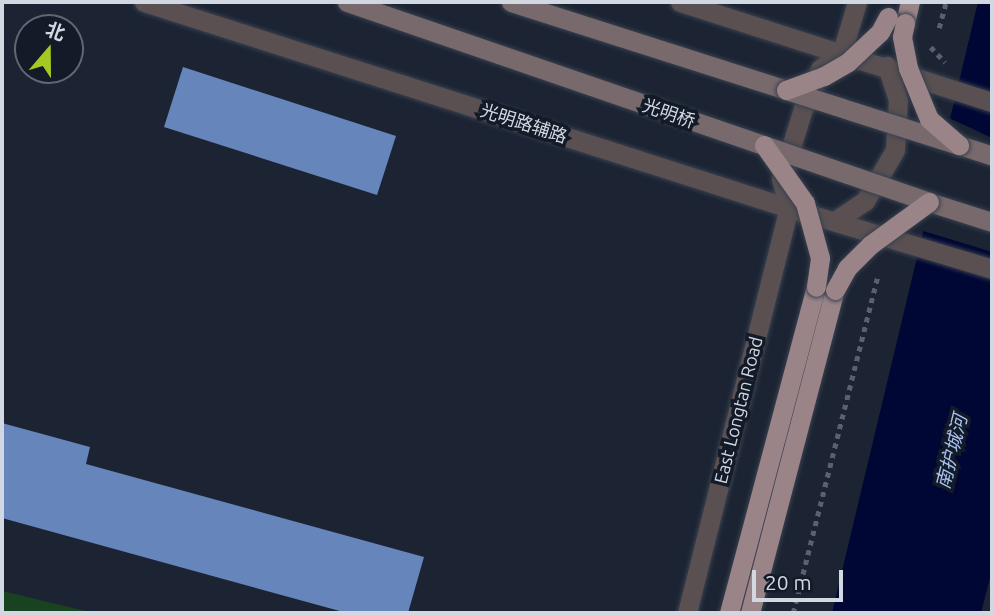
<!DOCTYPE html>
<html>
<head>
<meta charset="utf-8">
<style>
	body { margin:0 }
	#map { position:relative; width:994px; height:615px; overflow:hidden; background:#1c2433; font-family:Ubuntu,"Noto Sans SC",sans-serif }
	div>[style] { position:absolute }
	.green>* { inset:0; background:#194320 }
	.water>* { inset:0; background:#000734 }
	.pier>* { inset:0; background:#1c2433 }
	.building>* { inset:0; background:#6685bb }
	.path>* { height:4.5px; margin-top:-2.25px; transform-origin:0; background:repeating-linear-gradient(90deg,#5a616e 0 5px,transparent 0 10px) }
	.roads { filter:drop-shadow(0 0 2px #39414f) drop-shadow(0 0 2px #39414f) }
	.tertiary>* { height:19px; margin:-9.5px; padding:0 9.5px; transform-origin:9.5px; border-radius:9.5px; background:#5a5052 }
	.secondary>* { height:19px; margin:-9.5px; padding:0 9.5px; transform-origin:9.5px; border-radius:9.5px; background:#78696c }
	.trunk>* { height:19px; margin:-9.5px; padding:0 9.5px; transform-origin:9.5px; border-radius:9.5px; background:#9a8488 }
	.path-bridge>* { height:4.5px; margin-top:-2.25px; transform-origin:0; background:repeating-linear-gradient(90deg,#5a616e 0 5px,transparent 0 10px) }
	.bridges { filter:drop-shadow(0 0 2px #39414f) drop-shadow(0 0 2px #39414f) }
	.secondary-bridge>* { height:19px; margin:-9.5px; padding:0 9.5px; transform-origin:9.5px; border-radius:9.5px; background:#78696c }
	.trunk-bridge>* { height:19px; margin:-9.5px; padding:0 9.5px; transform-origin:9.5px; border-radius:9.5px; background:#9a8488 }
	span { translate:-50% -50%; white-space:nowrap; text-align:center; line-height:1.15; -webkit-text-stroke:7px #131b28; paint-order:stroke }
	.street-label { font-size:18px; color:#d2d8e2 }
	.water-label { font-size:19px; color:#a8c2f1; font-style:italic }
	.frame { position:absolute; inset:0; border:4px solid #d2d8e2; pointer-events:none }
	.north { position:absolute; left:14px; top:14px; width:70px; height:70px; box-sizing:border-box; background:#131b28; border:2px solid #5f6772; border-radius:50%; rotate:20deg; font-size:19px; font-weight:700; line-height:28px; text-align:center; color:#d2d8e2 }
	.north::after { content:''; display:block; margin:auto; width:24px; height:32px; background:#a5c823; clip-path:polygon(50% 0,100% 100%,50% 72%,0 100%) }
	.scale { position:absolute; left:752px; top:570px; width:91px; height:32px; box-sizing:border-box; border:4px solid #d2d8e2; border-top:0; padding-left:9px; font-size:21px; line-height:24px; white-space:nowrap; color:#d2d8e2; -webkit-text-stroke:5px #131b28; paint-order:stroke }
</style>
</head>
<body>
<div id="map">
	<div class="green">
		<div style="clip-path:polygon(2px 591px,94px 613px,2px 613px)"></div>
	</div>
	<div class="water">
		<div style="clip-path:polygon(978px 2px,992px 2px,992px 570px,981px 613px,832px 613px)"></div>
	</div>
	<div class="pier">
		<div style="clip-path:polygon(947px 117px,992px 138px,992px 252px,920px 230px)"></div>
	</div>
	<div class="building">
		<div style="clip-path:polygon(183px 67px,396px 136px,377px 195px,164px 127px)"></div>
		<div style="clip-path:polygon(2px 423px,90px 447px,86px 464px,424px 557px,408px 613px,347px 613px,2px 518px)"></div>
	</div>
	<div class="path">
		<div style="left:939px;top:28px;width:27px;rotate:-75deg"></div>
		<div style="left:793px;top:613px;width:349px;rotate:-75.9deg"></div>
		<div style="left:992px;top:613px;width:2px;rotate:-90deg"></div>
	</div>
	<div class="roads">
		<div class="tertiary">
			<div style="left:144px;top:2px;width:677px;rotate:17.71deg"></div>
			<div style="left:789px;top:208px;width:212px;rotate:16.7deg"></div>
			<div style="left:680px;top:2px;width:328px;rotate:17.8deg"></div>
			<div style="left:835px;top:221px;width:36px;rotate:-34deg"></div>
			<div style="left:865px;top:201px;width:59px;rotate:-59.5deg"></div>
			<div style="left:895px;top:150px;width:50px;rotate:-86.6deg"></div>
			<div style="left:898px;top:100px;width:36px;rotate:-108deg"></div>
			<div style="left:687px;top:613px;width:418px;rotate:-75.9deg"></div>
			<div style="left:789px;top:208px;width:30px;rotate:-105deg"></div>
			<div style="left:781px;top:179px;width:73px;rotate:-72.6deg"></div>
			<div style="left:803px;top:109px;width:43px;rotate:-67deg"></div>
			<div style="left:820px;top:69px;width:28px;rotate:-38deg"></div>
			<div style="left:842px;top:52px;width:52px;rotate:-73.3deg"></div>
		</div>
		<div class="secondary">
			<div style="left:511px;top:2px;width:289px;rotate:17.7deg"></div>
			<div style="left:959px;top:145px;width:35px;rotate:18deg"></div>
			<div style="left:929px;top:202px;width:66px;rotate:17.6deg"></div>
		</div>
		<div class="trunk">
			<div style="left:905px;top:23px;width:22px;rotate:-77deg"></div>
			<div style="left:729px;top:613px;width:337px;rotate:-75.1deg"></div>
			<div style="left:750px;top:613px;width:334px;rotate:-75.3deg"></div>
		</div>
	</div>
	<div class="path-bridge">
		<div style="left:931px;top:47px;width:21px;rotate:47deg"></div>
	</div>
	<div class="bridges">
		<div class="secondary-bridge">
			<div style="left:347px;top:2px;width:615px;rotate:18.96deg"></div>
			<div style="left:786px;top:90px;width:181px;rotate:17.7deg"></div>
		</div>
		<div class="trunk-bridge">
			<div style="left:905px;top:23px;width:14px;rotate:102deg"></div>
			<div style="left:902px;top:37px;width:32px;rotate:79deg"></div>
			<div style="left:908px;top:68px;width:55px;rotate:67.6deg"></div>
			<div style="left:929px;top:119px;width:40px;rotate:41deg"></div>
			<div style="left:786px;top:90px;width:40px;rotate:-20.2deg"></div>
			<div style="left:824px;top:76px;width:28px;rotate:-30deg"></div>
			<div style="left:848px;top:62px;width:44px;rotate:-43.2deg"></div>
			<div style="left:880px;top:32px;width:17px;rotate:-62deg"></div>
			<div style="left:764px;top:145px;width:71px;rotate:54.7deg"></div>
			<div style="left:805px;top:203px;width:57px;rotate:74.7deg"></div>
			<div style="left:820px;top:258px;width:29px;rotate:98deg"></div>
			<div style="left:835px;top:290px;width:25px;rotate:-61deg"></div>
			<div style="left:847px;top:268px;width:33px;rotate:-45deg"></div>
			<div style="left:870px;top:245px;width:73px;rotate:-36.1deg"></div>
		</div>
	</div>
	<div class="street-label">
		<span style="left:669px;top:113px;rotate:19deg">光明桥</span>
		<span style="left:524px;top:123px;rotate:18deg">光明路辅路</span>
		<span style="left:738px;top:410px;rotate:-76deg">East Longtan Road</span>
	</div>
	<div class="water-label">
		<span style="left:952px;top:452px;rotate:-76deg">南护城河</span>
	</div>
	<div class="frame"></div>
	<div class="north">北</div>
	<div class="scale">20 m</div>
</div>
</body>
</html>
